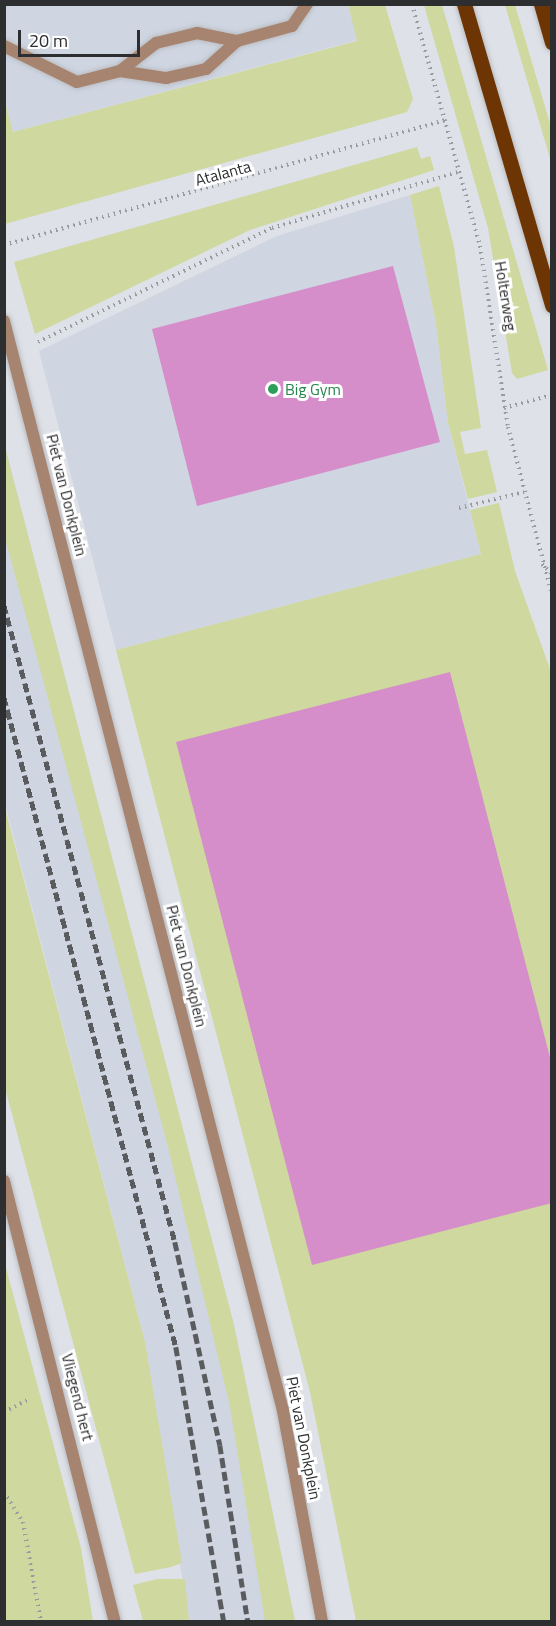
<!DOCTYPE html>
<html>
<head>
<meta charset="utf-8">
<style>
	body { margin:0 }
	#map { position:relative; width:556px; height:1626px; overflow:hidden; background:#dee1e7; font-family:"Titillium Web",sans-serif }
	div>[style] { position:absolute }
	.built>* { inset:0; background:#cfd6e2 }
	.green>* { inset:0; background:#ced89f }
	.building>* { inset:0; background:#d58ec9 }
	.path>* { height:4px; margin-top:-2px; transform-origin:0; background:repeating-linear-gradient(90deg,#999ba0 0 1.5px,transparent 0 6px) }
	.roads { filter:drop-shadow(0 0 2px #bbbdc2) drop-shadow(0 0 2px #bbbdc2) }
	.lane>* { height:12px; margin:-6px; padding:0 6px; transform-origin:6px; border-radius:6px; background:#a6846f }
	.street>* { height:12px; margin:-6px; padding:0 6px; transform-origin:6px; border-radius:6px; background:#a6846f }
	.primary>* { height:15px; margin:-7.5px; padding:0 7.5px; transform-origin:7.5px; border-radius:7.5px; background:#6e3504 }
	.rail>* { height:4.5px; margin-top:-2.25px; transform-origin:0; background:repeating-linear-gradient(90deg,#5a5b5e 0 9px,transparent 0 13.5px) }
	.dots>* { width:16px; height:16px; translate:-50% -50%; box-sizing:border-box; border:3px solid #fff; border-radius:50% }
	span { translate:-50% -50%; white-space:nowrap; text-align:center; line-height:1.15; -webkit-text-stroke:6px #fff; paint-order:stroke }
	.street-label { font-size:16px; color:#2d2e30 }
	.leisure-label { font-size:16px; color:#27864d }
	.left { translate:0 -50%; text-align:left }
	.frame { position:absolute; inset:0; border:6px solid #2d2e30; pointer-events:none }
	.scale { position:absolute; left:18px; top:30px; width:122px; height:27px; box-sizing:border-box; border:3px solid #2d2e30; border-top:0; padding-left:8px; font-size:18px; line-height:21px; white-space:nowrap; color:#2d2e30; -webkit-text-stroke:4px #fff; paint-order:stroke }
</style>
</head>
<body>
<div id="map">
	<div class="built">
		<div style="clip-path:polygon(4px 5px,348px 5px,358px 40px,13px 132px,5px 102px)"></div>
		<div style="clip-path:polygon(410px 195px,436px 324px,448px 423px,481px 554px,116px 650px,39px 351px,277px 236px)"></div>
		<div style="clip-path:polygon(4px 443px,234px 1325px,295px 1621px,189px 1621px,145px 1342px,5px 804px)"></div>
	</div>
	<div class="green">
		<div style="clip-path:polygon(348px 4px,385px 5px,413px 99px,407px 112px,5px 224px,5px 102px,13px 132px,357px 41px)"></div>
		<div style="clip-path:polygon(424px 5px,442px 5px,548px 370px,517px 379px,512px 373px,488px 228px)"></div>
		<div style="clip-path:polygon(505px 5px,515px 5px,551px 127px,551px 162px)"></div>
		<div style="clip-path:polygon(417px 147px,421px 159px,430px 156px,434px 170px,250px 230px,35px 334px,14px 262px)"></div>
		<div style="clip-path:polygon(439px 186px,454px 247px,481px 428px,460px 432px,465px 454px,487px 450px,497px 492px,468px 499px,448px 423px,436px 324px,410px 195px)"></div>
		<div style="clip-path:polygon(4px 443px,234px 1325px,295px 1621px,265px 1621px,230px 1407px,168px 1147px,5px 538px)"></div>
		<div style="clip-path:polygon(499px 503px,515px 571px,551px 672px,551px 1621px,356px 1621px,310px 1392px,116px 650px,481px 554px,470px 510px)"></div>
		<div style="clip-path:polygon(4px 804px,145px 1342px,182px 1563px,171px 1567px,135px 1574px,5px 1088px)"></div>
		<div style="clip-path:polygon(5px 1264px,81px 1548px,93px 1621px,5px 1621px)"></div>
		<div style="clip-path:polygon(157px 1579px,185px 1579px,189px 1621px,143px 1621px,133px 1585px)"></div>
	</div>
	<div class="building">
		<div style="clip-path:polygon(393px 266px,440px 442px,197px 506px,152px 329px)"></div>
		<div style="clip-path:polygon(450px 672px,552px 1065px,552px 1203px,312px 1265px,176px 742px)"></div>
	</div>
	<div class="path">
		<div style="left:412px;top:4px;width:251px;rotate:74.3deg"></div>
		<div style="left:480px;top:246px;width:183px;rotate:81.2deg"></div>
		<div style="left:508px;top:427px;width:174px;rotate:75.3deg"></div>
		<div style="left:4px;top:245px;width:460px;rotate:-15.8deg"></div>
		<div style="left:38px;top:342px;width:260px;rotate:-26deg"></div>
		<div style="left:272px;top:228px;width:197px;rotate:-16.8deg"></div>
		<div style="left:504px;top:408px;width:50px;rotate:-15.2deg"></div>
		<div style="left:459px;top:508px;width:67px;rotate:-13.8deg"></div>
		<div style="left:542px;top:564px;width:14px;rotate:45deg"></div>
		<div style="left:4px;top:1412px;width:29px;rotate:-27deg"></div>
		<div style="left:4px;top:1492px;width:36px;rotate:58deg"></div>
		<div style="left:23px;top:1522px;width:102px;rotate:79.8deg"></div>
	</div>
	<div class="roads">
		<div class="lane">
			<div style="left:4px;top:46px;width:81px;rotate:26.3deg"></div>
			<div style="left:77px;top:82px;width:44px;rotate:-14.3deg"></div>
			<div style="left:120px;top:71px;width:47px;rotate:8.7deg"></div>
			<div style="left:166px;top:78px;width:41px;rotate:-12.7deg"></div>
			<div style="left:206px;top:69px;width:42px;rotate:-42.1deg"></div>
			<div style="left:237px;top:41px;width:57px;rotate:-15.3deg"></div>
			<div style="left:292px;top:26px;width:27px;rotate:-56deg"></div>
			<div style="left:120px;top:71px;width:46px;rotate:-37.9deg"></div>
			<div style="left:156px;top:43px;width:42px;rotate:-13.7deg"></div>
			<div style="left:197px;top:33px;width:41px;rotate:11.3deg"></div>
		</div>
		<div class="street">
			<div style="left:4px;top:321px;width:1125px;rotate:75.64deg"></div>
			<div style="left:283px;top:1411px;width:215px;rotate:79.5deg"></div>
			<div style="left:4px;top:1181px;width:455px;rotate:75.9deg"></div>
		</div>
		<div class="primary">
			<div style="left:464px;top:4px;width:314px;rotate:73.7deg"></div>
			<div style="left:541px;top:4px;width:40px;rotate:74deg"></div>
		</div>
	</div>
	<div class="rail">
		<div style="left:4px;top:605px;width:660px;rotate:74.97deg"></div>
		<div style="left:175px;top:1242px;width:208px;rotate:77.5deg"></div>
		<div style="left:220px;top:1445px;width:179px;rotate:81deg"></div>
		<div style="left:4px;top:697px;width:672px;rotate:75.18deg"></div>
		<div style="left:176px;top:1347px;width:279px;rotate:80.1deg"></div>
	</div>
	<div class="dots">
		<div style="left:273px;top:389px;background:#2e9e5b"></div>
	</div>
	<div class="street-label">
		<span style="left:223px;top:173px;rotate:-15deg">Atalanta</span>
		<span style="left:506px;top:296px;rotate:81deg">Holterweg</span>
		<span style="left:67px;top:495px;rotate:76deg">Piet van Donkplein</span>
		<span style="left:187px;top:966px;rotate:76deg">Piet van Donkplein</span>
		<span style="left:78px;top:1397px;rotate:76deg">Vliegend hert</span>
		<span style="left:304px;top:1438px;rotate:79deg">Piet van Donkplein</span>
	</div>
	<div class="leisure-label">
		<span class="left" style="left:285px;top:389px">Big Gym</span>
	</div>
	<div class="frame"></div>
	<div class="scale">20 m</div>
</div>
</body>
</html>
